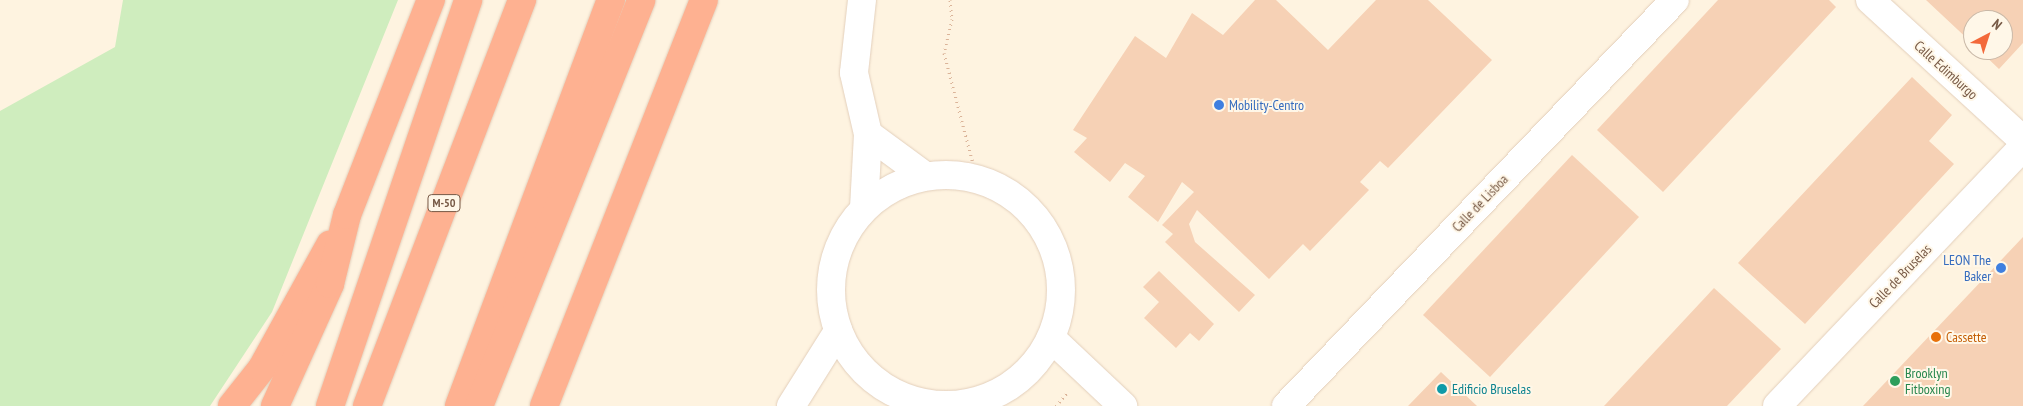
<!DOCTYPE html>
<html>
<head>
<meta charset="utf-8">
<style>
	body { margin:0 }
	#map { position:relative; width:2023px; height:406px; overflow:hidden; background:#fef3e0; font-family:"PT Sans Narrow",sans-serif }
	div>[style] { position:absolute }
	.green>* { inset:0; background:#cfedbe }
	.building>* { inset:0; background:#f6d1b5 }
	.path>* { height:3px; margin-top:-1.5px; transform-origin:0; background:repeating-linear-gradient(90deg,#dbb499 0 1px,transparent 0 5px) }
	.roads { filter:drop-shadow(0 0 1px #e3cfbb) drop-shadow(0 0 1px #e3cfbb) }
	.minor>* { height:28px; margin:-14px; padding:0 14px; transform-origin:14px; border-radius:14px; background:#fff }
	.minor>.ring { margin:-14px; padding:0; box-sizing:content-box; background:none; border:28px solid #fff; border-radius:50% }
	.highway>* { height:28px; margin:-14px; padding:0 14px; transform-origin:14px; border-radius:14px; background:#feb191 }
	.dots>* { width:14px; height:14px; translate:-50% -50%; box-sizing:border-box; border:2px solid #fff7e8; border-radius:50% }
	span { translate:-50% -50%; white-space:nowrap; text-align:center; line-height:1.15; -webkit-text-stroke:4px #fff7e8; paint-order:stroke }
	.shield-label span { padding:1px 4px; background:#fff7e8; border:1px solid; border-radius:4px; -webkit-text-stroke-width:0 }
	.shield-label { font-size:12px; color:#775945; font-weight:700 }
	.street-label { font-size:14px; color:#775945 }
	.shop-label { font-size:14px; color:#366cbe }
	.left { translate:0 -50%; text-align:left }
	.right { translate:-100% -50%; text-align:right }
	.food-label { font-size:14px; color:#c56008 }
	.leisure-label { font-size:14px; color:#27864d }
	.culture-label { font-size:14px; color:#0d838f }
	.north { position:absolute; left:1963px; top:10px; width:50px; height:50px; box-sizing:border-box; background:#fff7e8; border:1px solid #c9b8a7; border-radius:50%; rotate:40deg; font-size:14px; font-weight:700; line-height:20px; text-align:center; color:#775945 }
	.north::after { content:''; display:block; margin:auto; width:18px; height:22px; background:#f3693a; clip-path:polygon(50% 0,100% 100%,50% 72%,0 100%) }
</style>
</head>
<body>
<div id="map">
	<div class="green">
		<div style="clip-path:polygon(123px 0,398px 0,272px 312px,210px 406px,0 406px,0 111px,115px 47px)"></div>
	</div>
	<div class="building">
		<div style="clip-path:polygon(1255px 0,1276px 0,1328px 50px,1376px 0,1428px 0,1492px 60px,1388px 168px,1380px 161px,1360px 182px,1369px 190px,1310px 251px,1303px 244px,1269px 279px,1197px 210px,1189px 224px,1195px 242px,1255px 295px,1239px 312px,1165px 242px,1173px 234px,1162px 225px,1194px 192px,1182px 182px,1158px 222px,1128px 197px,1145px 176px,1125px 163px,1110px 182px,1074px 152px,1087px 138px,1073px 130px,1135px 36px,1166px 58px,1192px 13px,1223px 35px)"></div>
		<div style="clip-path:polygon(1718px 0,1829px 0,1836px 7px,1663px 192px,1597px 130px)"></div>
		<div style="clip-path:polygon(1926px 0,2023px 0,2023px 43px,1999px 69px,1979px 50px,2003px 50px,2003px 20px,1973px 20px,1973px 44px)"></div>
		<div style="clip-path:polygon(1912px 77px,1952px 115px,1929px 141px,1954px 164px,1805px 324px,1738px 263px)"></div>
		<div style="clip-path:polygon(1572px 155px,1639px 217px,1490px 377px,1423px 315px)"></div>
		<div style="clip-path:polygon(2023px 237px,2023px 406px,1863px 406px)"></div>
		<div style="clip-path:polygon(1159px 271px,1214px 324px,1199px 341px,1190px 333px,1176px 348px,1144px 318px,1159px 302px,1143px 287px)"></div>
		<div style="clip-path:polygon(1714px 288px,1781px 349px,1727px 406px,1604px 406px)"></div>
		<div style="clip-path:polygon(1441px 372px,1477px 406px,1408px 406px)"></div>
	</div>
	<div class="path">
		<div style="left:950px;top:0;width:19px;rotate:84deg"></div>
		<div style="left:952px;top:19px;width:35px;rotate:103deg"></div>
		<div style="left:944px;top:53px;width:130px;rotate:75.3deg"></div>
		<div style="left:1056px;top:406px;width:17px;rotate:-50deg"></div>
	</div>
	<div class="roads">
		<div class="minor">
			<div style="left:862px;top:0;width:73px;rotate:96.3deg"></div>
			<div style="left:854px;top:73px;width:63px;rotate:77.1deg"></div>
			<div style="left:868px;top:134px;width:73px;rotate:93.1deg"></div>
			<div style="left:1870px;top:0;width:207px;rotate:42.5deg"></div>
			<div style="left:868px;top:134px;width:71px;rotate:36.4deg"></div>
			<div class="ring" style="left:831px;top:175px;width:202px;height:202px"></div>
			<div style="left:1052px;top:339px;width:98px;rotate:43.3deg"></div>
			<div style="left:791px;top:406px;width:89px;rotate:-57.9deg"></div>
			<div style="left:1286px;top:406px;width:562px;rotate:-46.23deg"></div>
			<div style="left:1777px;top:406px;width:357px;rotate:-46.5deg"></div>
		</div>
		<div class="highway">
			<div style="left:232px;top:406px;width:48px;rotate:-51.7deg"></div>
			<div style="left:262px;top:368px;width:141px;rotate:-61.1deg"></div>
			<div style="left:275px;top:406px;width:134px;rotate:-65.7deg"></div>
			<div style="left:330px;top:284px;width:71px;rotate:-76.2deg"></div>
			<div style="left:347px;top:215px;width:231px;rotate:-68.7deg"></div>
			<div style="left:330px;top:406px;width:429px;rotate:-71.2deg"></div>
			<div style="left:367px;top:406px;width:435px;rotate:-69.1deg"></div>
			<div style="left:459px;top:406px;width:434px;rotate:-69.5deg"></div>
			<div style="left:479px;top:406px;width:437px;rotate:-68.2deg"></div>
			<div style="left:544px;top:406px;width:436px;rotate:-68.5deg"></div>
		</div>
	</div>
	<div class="dots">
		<div style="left:1219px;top:105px;background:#3f7fe0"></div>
		<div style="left:2001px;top:268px;background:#3f7fe0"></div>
		<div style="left:1936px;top:337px;background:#e8710a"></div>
		<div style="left:1895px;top:381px;background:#2e9e5b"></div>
		<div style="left:1442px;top:389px;background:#0f9aa8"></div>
	</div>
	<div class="shield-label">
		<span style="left:444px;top:203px">M-50</span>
	</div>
	<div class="street-label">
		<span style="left:1946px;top:70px;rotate:42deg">Calle Edimburgo</span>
		<span style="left:1480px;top:203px;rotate:-46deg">Calle de Lisboa</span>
		<span style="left:1900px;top:276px;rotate:-46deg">Calle de Bruselas</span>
	</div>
	<div class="shop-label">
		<span class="left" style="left:1229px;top:105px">Mobility-Centro</span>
		<span class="right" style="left:1991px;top:268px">LEON The<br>Baker</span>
	</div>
	<div class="food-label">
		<span class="left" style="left:1946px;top:337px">Cassette</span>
	</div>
	<div class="leisure-label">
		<span class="left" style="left:1905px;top:381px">Brooklyn<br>Fitboxing</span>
	</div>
	<div class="culture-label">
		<span class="left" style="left:1452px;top:389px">Edificio Bruselas</span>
	</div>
	<div class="north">N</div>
</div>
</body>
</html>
